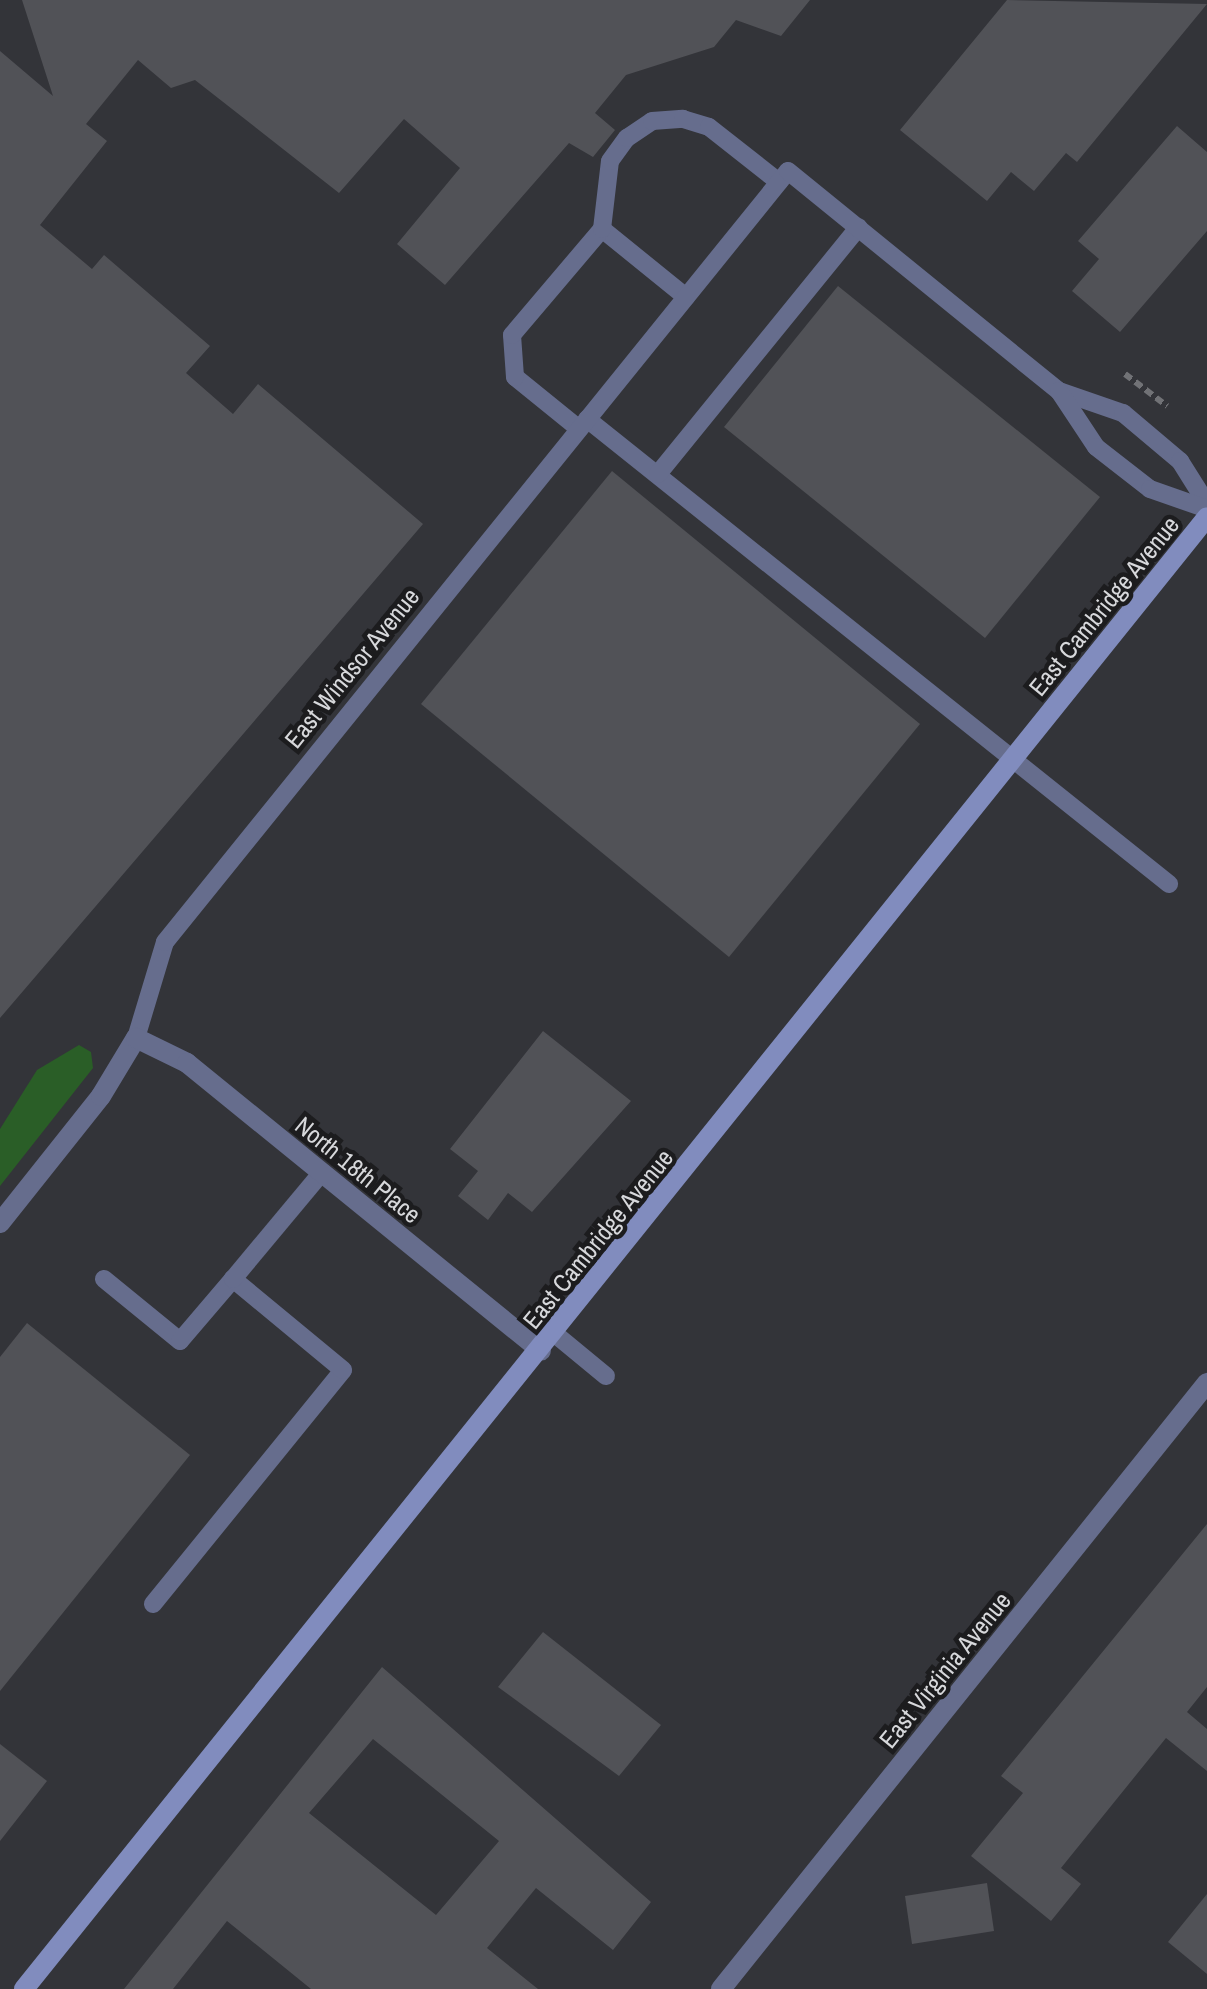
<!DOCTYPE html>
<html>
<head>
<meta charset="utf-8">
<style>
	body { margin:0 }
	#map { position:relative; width:1207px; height:1989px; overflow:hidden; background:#333439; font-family:"Archivo Narrow",sans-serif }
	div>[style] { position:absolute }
	.green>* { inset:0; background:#2a5e27 }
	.building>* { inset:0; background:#515257 }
	.path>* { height:6px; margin-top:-3px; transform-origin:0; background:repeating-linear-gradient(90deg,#717276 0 8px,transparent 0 13px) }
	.lane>* { height:18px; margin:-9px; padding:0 9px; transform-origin:9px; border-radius:9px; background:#666d8d }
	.street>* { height:20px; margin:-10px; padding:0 10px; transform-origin:10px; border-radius:10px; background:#666d8d }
	.secondary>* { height:20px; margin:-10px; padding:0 10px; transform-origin:10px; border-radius:10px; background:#818cbe }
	span { translate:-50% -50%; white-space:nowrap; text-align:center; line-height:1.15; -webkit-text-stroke:9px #1c1c1e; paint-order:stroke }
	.street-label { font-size:25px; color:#d7d8db }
</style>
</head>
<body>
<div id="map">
	<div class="green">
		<div style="clip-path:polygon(79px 1045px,91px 1052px,93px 1068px,0 1186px,0 1129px,37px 1070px)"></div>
	</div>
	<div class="building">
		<div style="clip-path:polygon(22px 0,810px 0,781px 36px,736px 20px,714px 47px,626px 75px,595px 113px,615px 130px,593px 157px,569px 143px,445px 285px,397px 244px,460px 168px,404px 119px,339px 193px,195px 80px,171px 88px,138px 60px,86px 124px,107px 141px,40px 225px,92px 269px,104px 255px,210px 346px,186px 373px,233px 414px,258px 384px,423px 524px,0 1018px,0 51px,53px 96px)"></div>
		<div style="clip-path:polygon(1007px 0,1207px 4px,1077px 162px,1066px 153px,1034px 191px,1011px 172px,987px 201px,900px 130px)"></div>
		<div style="clip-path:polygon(1177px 126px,1207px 152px,1207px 231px,1120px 332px,1072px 291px,1099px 259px,1078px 241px)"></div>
		<div style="clip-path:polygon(838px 286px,1100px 497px,985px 638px,724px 427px)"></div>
		<div style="clip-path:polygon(612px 471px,920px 724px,729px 957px,421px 704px)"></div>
		<div style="clip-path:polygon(543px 1031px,631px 1101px,532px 1212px,508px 1193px,488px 1220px,458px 1196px,478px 1171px,450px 1149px)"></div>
		<div style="clip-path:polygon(27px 1323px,190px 1455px,0 1691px,0 1357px)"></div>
		<div style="clip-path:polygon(1207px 1524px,1207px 1687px,1187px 1712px,1207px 1729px,1207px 1771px,1166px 1738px,1061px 1868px,1081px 1884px,1051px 1921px,971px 1856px,1023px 1793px,1001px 1776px)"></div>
		<div style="clip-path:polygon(543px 1632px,661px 1725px,619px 1776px,498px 1687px)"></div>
		<div style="clip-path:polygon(evenodd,382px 1667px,651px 1902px,613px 1950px,536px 1888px,487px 1948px,538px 1989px,311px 1989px,227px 1921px,173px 1989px,124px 1989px,382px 1667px,373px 1739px,499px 1841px,436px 1915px,309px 1813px,373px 1739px)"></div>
		<div style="clip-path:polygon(0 1744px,47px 1781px,0 1841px)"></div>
		<div style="clip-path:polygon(987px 1883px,994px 1931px,912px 1944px,905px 1896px)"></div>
		<div style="clip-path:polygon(1207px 1894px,1207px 1974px,1168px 1942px)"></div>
	</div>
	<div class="path">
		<div style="left:1125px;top:374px;width:53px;rotate:37.3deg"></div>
	</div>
	<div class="lane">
		<div style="left:602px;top:229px;width:108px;rotate:39deg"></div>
		<div style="left:1059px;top:391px;width:68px;rotate:19deg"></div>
		<div style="left:1123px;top:413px;width:75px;rotate:40.1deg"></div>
		<div style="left:1180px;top:461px;width:51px;rotate:57.9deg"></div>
		<div style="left:587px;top:419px;width:745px;rotate:38.62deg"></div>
		<div style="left:578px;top:428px;width:81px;rotate:-141deg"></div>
		<div style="left:515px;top:377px;width:42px;rotate:-94.1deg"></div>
		<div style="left:512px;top:335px;width:139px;rotate:-49.7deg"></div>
		<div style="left:602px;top:229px;width:68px;rotate:-83.3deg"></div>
		<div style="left:610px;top:161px;width:29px;rotate:-54deg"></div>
		<div style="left:627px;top:138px;width:30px;rotate:-34deg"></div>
		<div style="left:652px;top:121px;width:31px;rotate:-4deg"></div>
		<div style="left:683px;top:119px;width:27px;rotate:17deg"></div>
		<div style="left:709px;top:127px;width:89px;rotate:38.2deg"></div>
		<div style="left:658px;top:474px;width:318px;rotate:-50.9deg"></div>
		<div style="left:136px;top:1038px;width:100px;rotate:-73.2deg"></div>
		<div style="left:165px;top:942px;width:991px;rotate:-51.06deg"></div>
		<div style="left:788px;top:171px;width:349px;rotate:39.1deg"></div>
		<div style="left:1059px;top:391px;width:67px;rotate:56.5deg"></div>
		<div style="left:1096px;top:447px;width:68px;rotate:37.9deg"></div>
		<div style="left:1150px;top:489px;width:60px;rotate:19.3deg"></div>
		<div style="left:104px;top:1279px;width:98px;rotate:39.2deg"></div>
		<div style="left:180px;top:1341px;width:82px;rotate:-49.5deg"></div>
		<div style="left:555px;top:1334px;width:66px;rotate:39.5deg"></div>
		<div style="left:153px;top:1604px;width:301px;rotate:-50.9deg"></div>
		<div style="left:343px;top:1370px;width:143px;rotate:-140.4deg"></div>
		<div style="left:233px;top:1279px;width:139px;rotate:-50.2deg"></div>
	</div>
	<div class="street">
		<div style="left:0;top:1223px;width:162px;rotate:-51.5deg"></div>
		<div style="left:101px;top:1096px;width:68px;rotate:-58.9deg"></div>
		<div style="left:136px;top:1038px;width:57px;rotate:26.1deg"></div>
		<div style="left:187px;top:1063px;width:456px;rotate:39.1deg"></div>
		<div style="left:721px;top:1989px;width:777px;rotate:-51.27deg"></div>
	</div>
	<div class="secondary">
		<div style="left:24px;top:1989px;width:1888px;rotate:-51.21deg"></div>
	</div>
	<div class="street-label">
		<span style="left:1104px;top:606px;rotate:-51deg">East Cambridge Avenue</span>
		<span style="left:352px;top:668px;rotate:-51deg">East Windsor Avenue</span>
		<span style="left:358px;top:1170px;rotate:39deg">North 18th Place</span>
		<span style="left:598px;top:1239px;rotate:-51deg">East Cambridge Avenue</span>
		<span style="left:945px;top:1670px;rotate:-51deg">East Virginia Avenue</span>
	</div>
</div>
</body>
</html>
